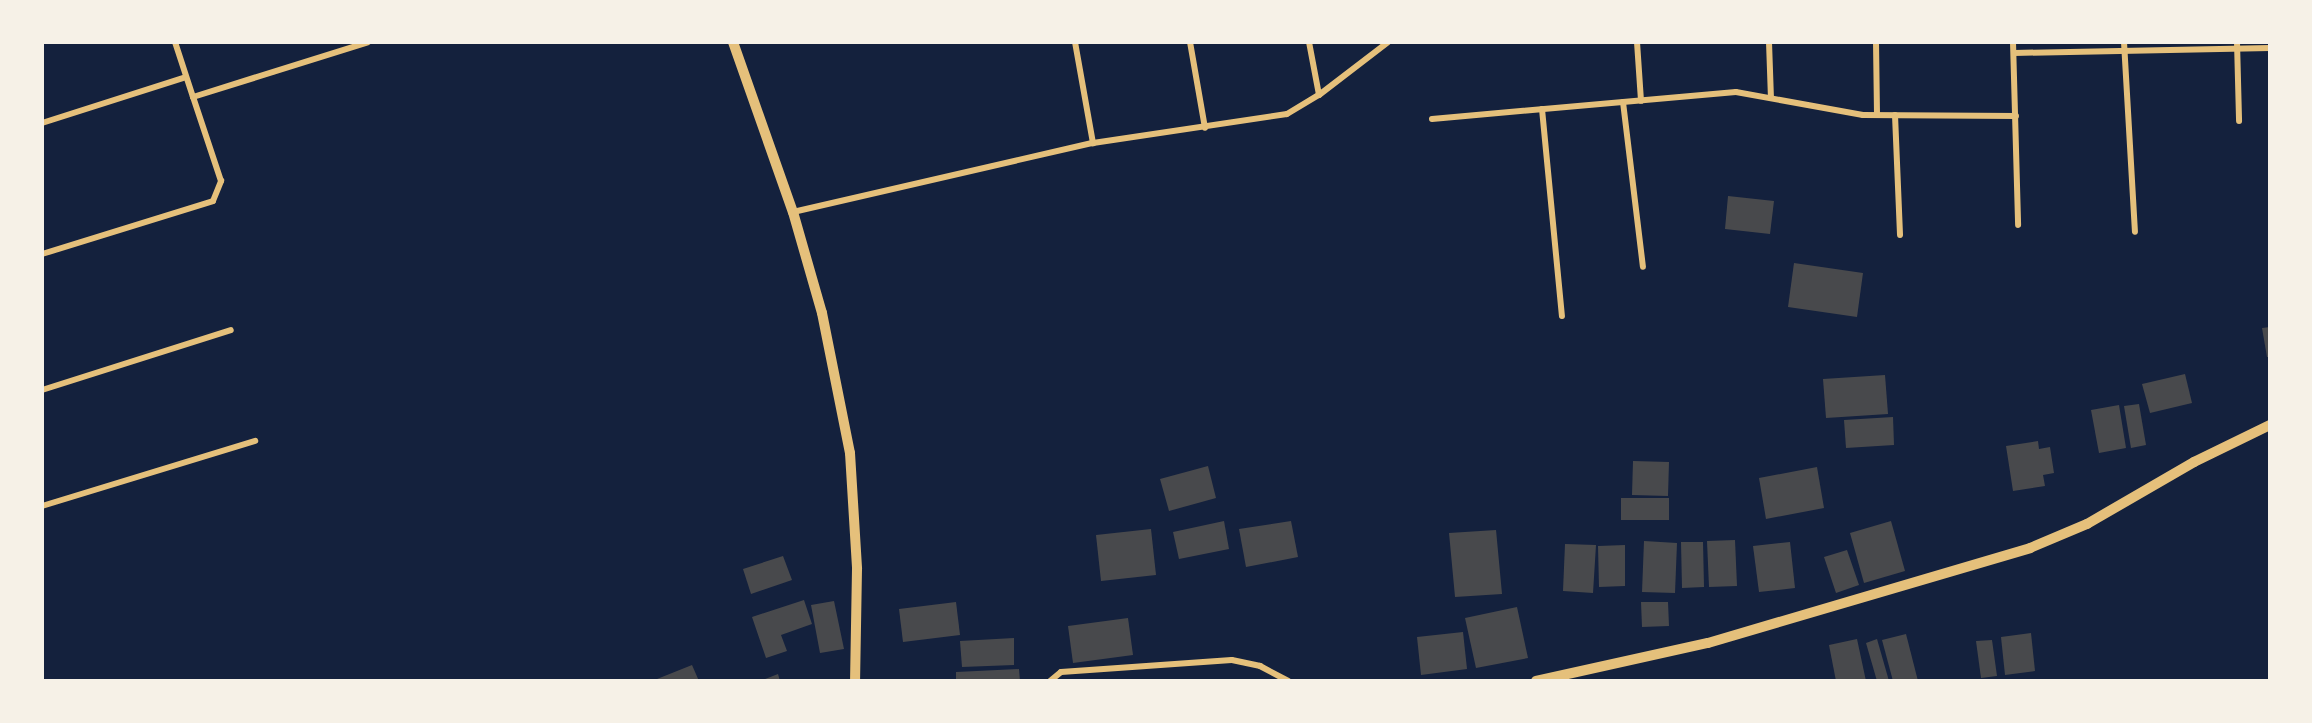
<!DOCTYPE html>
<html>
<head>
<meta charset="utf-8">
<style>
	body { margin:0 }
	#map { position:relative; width:2312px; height:723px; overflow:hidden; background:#14213d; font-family:"Fira Sans",sans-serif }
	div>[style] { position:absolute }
	.building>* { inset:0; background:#48494c }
	.minor>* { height:6px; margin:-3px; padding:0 3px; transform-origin:3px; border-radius:3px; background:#e5c07b }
	.tertiary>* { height:10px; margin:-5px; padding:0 5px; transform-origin:5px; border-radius:5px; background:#e5c07b }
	span { translate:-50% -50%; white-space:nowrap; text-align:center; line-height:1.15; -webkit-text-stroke:5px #f6f1e7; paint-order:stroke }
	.frame { position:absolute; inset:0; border:44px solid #f6f1e7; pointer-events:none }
</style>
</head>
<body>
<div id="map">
	<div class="building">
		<div style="clip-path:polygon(1728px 196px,1774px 201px,1770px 234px,1725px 229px)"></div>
		<div style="clip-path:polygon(1794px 263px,1863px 273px,1857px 317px,1788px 307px)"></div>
		<div style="clip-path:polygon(2270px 327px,2270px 357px,2267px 357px,2262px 328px)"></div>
		<div style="clip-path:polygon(2185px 374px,2192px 403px,2150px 413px,2142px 384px)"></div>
		<div style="clip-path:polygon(1885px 375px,1888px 414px,1826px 418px,1823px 379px)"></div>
		<div style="clip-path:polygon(2139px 404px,2146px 445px,2131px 448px,2124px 406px)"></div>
		<div style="clip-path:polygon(2119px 405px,2126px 448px,2099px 453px,2091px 410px)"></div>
		<div style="clip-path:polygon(1893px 417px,1894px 445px,1846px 448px,1844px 420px)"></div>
		<div style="clip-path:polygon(2038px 441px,2039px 449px,2050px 447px,2054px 473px,2043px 475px,2045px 486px,2013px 491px,2006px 446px)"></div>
		<div style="clip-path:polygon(1633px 461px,1669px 462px,1668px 496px,1632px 495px)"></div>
		<div style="clip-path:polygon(1208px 466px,1216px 498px,1169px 511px,1160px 479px)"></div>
		<div style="clip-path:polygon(1817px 467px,1824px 508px,1766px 519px,1759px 478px)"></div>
		<div style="clip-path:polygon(1621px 498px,1669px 498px,1669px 520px,1621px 520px)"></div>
		<div style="clip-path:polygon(1224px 521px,1229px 549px,1179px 559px,1173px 532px)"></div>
		<div style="clip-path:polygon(1291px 521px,1298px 557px,1246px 567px,1239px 529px)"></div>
		<div style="clip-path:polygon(1891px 521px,1905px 571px,1864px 583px,1850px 533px)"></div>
		<div style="clip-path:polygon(1151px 529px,1156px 575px,1101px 581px,1096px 535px)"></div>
		<div style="clip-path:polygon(1496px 530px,1502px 594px,1455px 597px,1449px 533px)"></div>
		<div style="clip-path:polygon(1735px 540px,1737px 586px,1709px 587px,1707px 541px)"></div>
		<div style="clip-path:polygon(1644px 541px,1677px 543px,1675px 593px,1642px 592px)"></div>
		<div style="clip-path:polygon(1681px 542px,1703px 542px,1704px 587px,1682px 588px)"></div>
		<div style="clip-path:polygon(1790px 542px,1795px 588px,1759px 592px,1753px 546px)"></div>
		<div style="clip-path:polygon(1565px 544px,1596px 545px,1593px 593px,1563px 591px)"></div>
		<div style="clip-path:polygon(1625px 545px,1625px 586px,1599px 587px,1598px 546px)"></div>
		<div style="clip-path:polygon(1847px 550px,1859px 585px,1836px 593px,1824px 557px)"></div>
		<div style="clip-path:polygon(783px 556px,792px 580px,751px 594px,743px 569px)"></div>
		<div style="clip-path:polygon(804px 600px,812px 624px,781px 635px,787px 651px,766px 658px,752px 617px)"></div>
		<div style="clip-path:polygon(834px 601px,844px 649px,820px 653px,811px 605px)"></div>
		<div style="clip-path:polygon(956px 602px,960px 635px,903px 642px,899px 609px)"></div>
		<div style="clip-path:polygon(1641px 602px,1668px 602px,1669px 626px,1642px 627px)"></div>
		<div style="clip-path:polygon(1517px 607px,1528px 658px,1476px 668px,1465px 618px)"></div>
		<div style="clip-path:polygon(1128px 618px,1133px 655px,1073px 663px,1068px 626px)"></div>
		<div style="clip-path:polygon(1463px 632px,1467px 669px,1421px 675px,1417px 637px)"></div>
		<div style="clip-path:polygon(2031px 633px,2035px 671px,2005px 675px,2001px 637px)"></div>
		<div style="clip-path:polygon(1906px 634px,1918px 681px,1893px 681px,1882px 640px)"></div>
		<div style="clip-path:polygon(1014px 638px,1014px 665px,962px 667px,960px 641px)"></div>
		<div style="clip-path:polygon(1857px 639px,1866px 681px,1836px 681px,1829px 645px)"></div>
		<div style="clip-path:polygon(1877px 639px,1889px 681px,1877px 681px,1866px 643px)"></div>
		<div style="clip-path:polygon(1992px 640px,1997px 676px,1981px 678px,1976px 641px)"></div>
		<div style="clip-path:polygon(692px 665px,699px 681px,652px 681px)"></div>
		<div style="clip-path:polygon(1019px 669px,1020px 681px,956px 681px,956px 672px)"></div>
		<div style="clip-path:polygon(778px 674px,780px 681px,760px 681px)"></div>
	</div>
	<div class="minor">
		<div style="left:175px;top:42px;width:58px;rotate:71.9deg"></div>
		<div style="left:193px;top:97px;width:183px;rotate:-17.4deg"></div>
		<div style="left:1075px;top:42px;width:103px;rotate:79.9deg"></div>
		<div style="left:1190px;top:42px;width:87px;rotate:80.1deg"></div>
		<div style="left:1309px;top:42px;width:54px;rotate:79.3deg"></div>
		<div style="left:1637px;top:42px;width:59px;rotate:86.1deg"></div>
		<div style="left:1769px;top:42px;width:56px;rotate:88deg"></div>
		<div style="left:1876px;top:42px;width:73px;rotate:89.2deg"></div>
		<div style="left:2013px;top:42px;width:183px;rotate:88.4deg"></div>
		<div style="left:2124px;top:42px;width:190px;rotate:86.7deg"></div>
		<div style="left:2237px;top:42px;width:79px;rotate:88.5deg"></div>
		<div style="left:2014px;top:53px;width:256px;rotate:-1.1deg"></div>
		<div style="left:1623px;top:102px;width:166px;rotate:83.1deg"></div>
		<div style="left:1542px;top:109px;width:208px;rotate:84.5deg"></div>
		<div style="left:1895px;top:115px;width:120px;rotate:87.6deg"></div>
		<div style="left:1432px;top:119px;width:305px;rotate:-5.1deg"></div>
		<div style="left:1736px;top:92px;width:129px;rotate:10.3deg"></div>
		<div style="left:1863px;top:115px;width:153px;rotate:0.4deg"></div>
		<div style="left:42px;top:123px;width:151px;rotate:-17.7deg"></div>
		<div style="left:793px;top:212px;width:308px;rotate:-13deg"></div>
		<div style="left:1093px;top:143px;width:196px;rotate:-8.5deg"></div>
		<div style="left:1287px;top:114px;width:37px;rotate:-31deg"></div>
		<div style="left:1319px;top:95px;width:87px;rotate:-37.5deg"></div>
		<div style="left:42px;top:254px;width:179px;rotate:-17.2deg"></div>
		<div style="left:213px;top:201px;width:22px;rotate:-68deg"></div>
		<div style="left:221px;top:181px;width:89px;rotate:-108.4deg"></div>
		<div style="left:42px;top:390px;width:198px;rotate:-17.6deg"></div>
		<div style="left:42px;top:506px;width:223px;rotate:-17deg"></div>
		<div style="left:1050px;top:681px;width:14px;rotate:-39deg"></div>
		<div style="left:1061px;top:672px;width:171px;rotate:-4deg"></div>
		<div style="left:1232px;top:660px;width:29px;rotate:12deg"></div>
		<div style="left:1260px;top:666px;width:32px;rotate:28deg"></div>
	</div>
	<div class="tertiary">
		<div style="left:733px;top:42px;width:180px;rotate:70.6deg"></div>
		<div style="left:793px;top:212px;width:105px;rotate:74deg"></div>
		<div style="left:822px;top:313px;width:143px;rotate:78.7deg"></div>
		<div style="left:850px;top:453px;width:116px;rotate:86.5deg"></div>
		<div style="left:857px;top:569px;width:112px;rotate:91deg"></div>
		<div style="left:1536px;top:681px;width:176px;rotate:-12.5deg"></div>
		<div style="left:1708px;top:643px;width:336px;rotate:-16.4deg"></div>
		<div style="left:2030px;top:548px;width:62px;rotate:-22.8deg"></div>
		<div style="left:2087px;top:524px;width:124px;rotate:-30.1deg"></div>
		<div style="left:2194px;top:462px;width:85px;rotate:-26deg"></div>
	</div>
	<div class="frame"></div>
</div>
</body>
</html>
